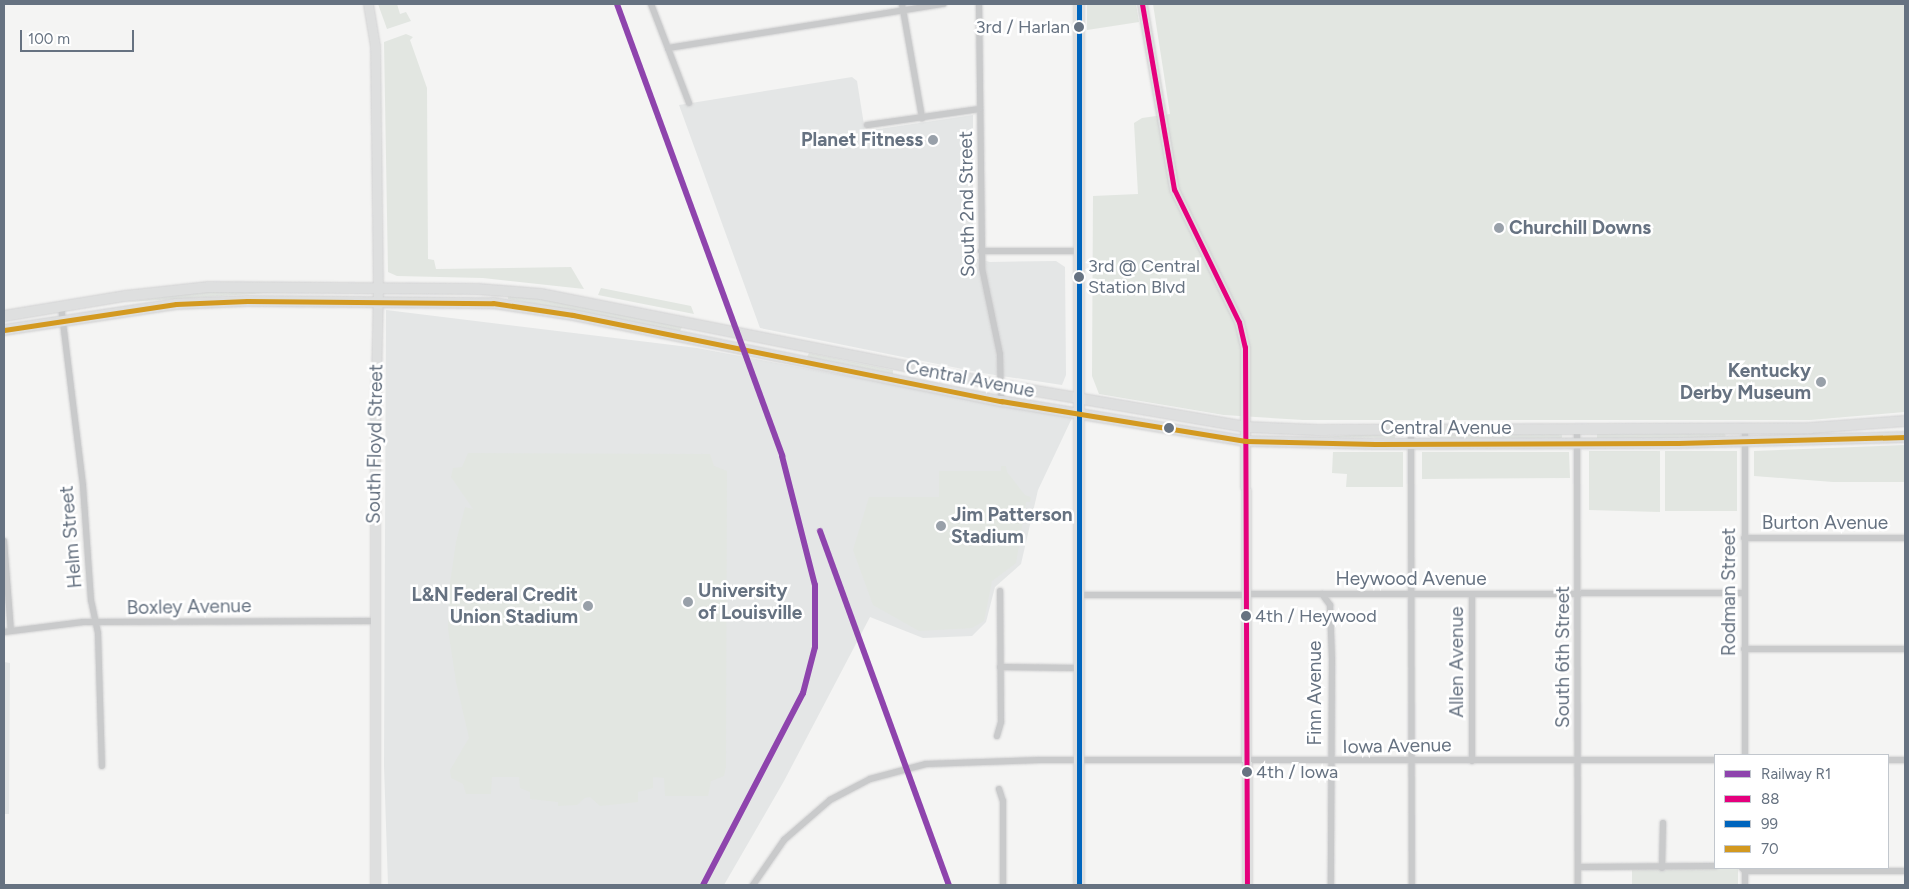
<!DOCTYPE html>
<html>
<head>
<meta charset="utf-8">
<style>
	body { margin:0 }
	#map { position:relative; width:1909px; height:889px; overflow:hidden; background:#f4f4f3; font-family:Figtree,sans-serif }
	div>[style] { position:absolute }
	.built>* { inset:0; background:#e4e6e6 }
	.green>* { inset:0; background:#e2e6e1 }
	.roads { filter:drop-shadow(0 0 1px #d1d1d2) drop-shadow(0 0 1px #d1d1d2) }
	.street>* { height:6px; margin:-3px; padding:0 3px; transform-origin:3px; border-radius:3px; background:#c9cacb }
	.secondary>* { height:9px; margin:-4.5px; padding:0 4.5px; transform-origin:4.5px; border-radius:4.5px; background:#dedfdf }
	.primary>* { height:10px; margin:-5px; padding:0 5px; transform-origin:5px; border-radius:5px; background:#dedfdf }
	.bus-1>* { height:5px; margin:-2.5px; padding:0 2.5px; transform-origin:2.5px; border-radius:2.5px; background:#e5007d }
	.bus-2>* { height:5px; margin:-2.5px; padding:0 2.5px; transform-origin:2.5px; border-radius:2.5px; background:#0065bd }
	.bus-3>* { height:5px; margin:-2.5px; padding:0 2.5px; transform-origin:2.5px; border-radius:2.5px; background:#d39920 }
	.rail-1>* { height:6px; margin:-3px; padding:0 3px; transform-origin:3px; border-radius:3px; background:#8e44ad }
	.dots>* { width:14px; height:14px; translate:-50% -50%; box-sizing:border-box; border:2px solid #fff; border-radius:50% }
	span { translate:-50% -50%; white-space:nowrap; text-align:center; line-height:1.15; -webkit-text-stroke:5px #fff; paint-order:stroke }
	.bus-label { font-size:18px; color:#667281 }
	.right { translate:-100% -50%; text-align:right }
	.left { translate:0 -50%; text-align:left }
	.poi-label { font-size:19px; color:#667281; font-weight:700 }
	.street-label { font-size:19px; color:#667281 }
	.frame { position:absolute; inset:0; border:5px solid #667281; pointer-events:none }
	.legend { position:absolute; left:1714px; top:754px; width:175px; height:115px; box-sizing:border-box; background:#fff; border:1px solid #c2c7cd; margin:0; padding:6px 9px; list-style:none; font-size:15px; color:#667281 }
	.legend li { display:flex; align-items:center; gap:10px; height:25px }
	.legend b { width:25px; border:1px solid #c2c7cd }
	.scale { position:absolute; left:20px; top:30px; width:114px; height:22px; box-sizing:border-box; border:2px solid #667281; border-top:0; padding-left:6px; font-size:15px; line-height:18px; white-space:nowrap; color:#667281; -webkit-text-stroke:4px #fff; paint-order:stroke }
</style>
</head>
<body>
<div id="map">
	<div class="built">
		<div style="clip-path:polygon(852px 77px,857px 81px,865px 131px,973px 115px,973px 258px,990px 262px,1056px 261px,1065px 267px,1066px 375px,1062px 385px,982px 373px,760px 328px,679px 105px)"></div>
		<div style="clip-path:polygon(386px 310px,697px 348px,1072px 418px,1038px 490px,1021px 564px,995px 587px,986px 622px,972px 636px,923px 638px,870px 617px,784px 781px,724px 885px,388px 885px,384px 766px)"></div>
		<div style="clip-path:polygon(4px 662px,10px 663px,9px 814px,4px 814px)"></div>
	</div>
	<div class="green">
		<div style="clip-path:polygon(378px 4px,397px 4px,400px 14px,406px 12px,411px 21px,387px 29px)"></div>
		<div style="clip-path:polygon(1087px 4px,1136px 4px,1139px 22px,1087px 30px)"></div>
		<div style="clip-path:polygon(1153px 4px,1905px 4px,1905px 412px,1810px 420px,1303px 420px,1224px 415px,1099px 394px,1092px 376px,1093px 196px,1138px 194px,1134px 123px,1142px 118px,1170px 114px)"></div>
		<div style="clip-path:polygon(406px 34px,413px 37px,410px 40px,427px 88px,428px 259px,434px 260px,436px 269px,571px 267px,584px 289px,483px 278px,397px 276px,388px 272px,384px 42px)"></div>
		<div style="clip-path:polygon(601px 288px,691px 306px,694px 314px,598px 295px)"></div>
		<div style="clip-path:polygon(197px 292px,249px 291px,283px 292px,128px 302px)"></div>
		<div style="clip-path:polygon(508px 295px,546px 299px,682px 327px,680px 331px,508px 299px)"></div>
		<div style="clip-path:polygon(809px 353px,893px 370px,893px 374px,807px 357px)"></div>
		<div style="clip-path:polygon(1395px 433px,1395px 438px,1316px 437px,1376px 434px)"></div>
		<div style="clip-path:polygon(1429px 433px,1562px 433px,1562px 438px,1430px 438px)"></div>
		<div style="clip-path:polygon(1597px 433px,1725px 433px,1726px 438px,1597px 438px)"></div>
		<div style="clip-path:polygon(1905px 445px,1905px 482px,1833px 482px,1754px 476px,1754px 451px)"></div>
		<div style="clip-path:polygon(1660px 451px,1660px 512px,1589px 510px,1589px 451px)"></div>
		<div style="clip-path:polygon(1665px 451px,1737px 451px,1737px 511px,1665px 511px)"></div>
		<div style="clip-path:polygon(1333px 452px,1403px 452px,1403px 487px,1346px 487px,1347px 474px,1332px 473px)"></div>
		<div style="clip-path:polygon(1422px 452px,1569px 452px,1570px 478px,1422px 479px)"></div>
		<div style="clip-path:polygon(468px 453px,710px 454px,714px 466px,727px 471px,726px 767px,724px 776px,711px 781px,708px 796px,665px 796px,664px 778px,653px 777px,653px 788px,638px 792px,638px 802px,600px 806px,590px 797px,585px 798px,577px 805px,558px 806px,558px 802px,530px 799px,530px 792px,520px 788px,519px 777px,492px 777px,491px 794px,466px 794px,463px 784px,451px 778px,450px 770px,469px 738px,456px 682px,448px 629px,450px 583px,456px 542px,465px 507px,473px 509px,451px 477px,453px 468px,462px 467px)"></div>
		<div style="clip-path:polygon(1001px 466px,1006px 466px,1007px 472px,1025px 495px,1031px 497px,1030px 502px,1026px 502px,1016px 563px,992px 581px,984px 621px,972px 628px,919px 631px,873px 605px,853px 550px,869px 497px,939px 497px,939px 471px,1001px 471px)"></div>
		<div style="clip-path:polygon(1738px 868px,1738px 885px,1632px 885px,1632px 870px)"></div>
	</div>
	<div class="roads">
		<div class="street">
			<div style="left:651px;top:4px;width:106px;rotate:69deg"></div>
			<div style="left:902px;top:4px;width:116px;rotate:80deg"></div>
			<div style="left:979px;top:4px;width:264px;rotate:89.3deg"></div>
			<div style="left:982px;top:268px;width:88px;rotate:78.2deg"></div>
			<div style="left:1000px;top:354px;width:47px;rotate:88.8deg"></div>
			<div style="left:668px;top:48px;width:279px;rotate:-9.1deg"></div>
			<div style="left:867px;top:125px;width:114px;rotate:-8.1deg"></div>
			<div style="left:981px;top:251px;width:97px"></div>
			<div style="left:61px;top:306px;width:181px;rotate:83deg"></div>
			<div style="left:83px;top:486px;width:114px;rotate:86deg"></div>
			<div style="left:91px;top:600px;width:34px;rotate:78deg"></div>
			<div style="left:98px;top:633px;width:133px;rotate:88.3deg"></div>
			<div style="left:1411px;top:428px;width:457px;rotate:89.9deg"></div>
			<div style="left:1577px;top:428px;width:457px;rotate:89.9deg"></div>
			<div style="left:1744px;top:538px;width:161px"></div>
			<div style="left:4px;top:541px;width:90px;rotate:85.6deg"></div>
			<div style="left:1322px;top:594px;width:14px;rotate:54deg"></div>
			<div style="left:1330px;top:605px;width:54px;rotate:87.9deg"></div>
			<div style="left:1332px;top:659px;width:226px;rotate:90.3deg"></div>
			<div style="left:1078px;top:595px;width:666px;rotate:-0.17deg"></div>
			<div style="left:4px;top:632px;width:80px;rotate:-7.2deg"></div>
			<div style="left:83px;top:622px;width:291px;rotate:-0.2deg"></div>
			<div style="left:1744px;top:649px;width:161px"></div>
			<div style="left:1000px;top:667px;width:78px;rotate:0.7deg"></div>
			<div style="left:997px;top:736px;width:15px;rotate:-74deg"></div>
			<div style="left:1001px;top:722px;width:131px;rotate:-90.4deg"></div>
			<div style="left:1745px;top:755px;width:327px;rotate:-90deg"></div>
			<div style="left:1888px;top:760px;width:17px"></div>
			<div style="left:1472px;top:761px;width:167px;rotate:-90deg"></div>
			<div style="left:999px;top:789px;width:13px;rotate:72deg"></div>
			<div style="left:1003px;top:801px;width:84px;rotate:90deg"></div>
			<div style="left:1578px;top:867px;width:137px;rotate:-0.4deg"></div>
			<div style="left:1662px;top:868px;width:45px;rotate:-88.7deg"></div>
			<div style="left:1742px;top:868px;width:4px;rotate:45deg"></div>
			<div style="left:1745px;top:871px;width:160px"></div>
			<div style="left:1745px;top:869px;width:16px;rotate:90deg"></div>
			<div style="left:753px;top:885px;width:55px;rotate:-55.4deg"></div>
			<div style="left:784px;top:840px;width:61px;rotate:-41deg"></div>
			<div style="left:830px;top:800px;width:45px;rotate:-27.7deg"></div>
			<div style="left:870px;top:779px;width:58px;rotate:-15deg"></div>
			<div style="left:926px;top:764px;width:114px;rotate:-2deg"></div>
			<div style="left:1040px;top:760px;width:675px"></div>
		</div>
		<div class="secondary">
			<div style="left:368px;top:4px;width:43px;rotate:80.5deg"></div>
			<div style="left:375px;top:46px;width:241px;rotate:89.3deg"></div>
			<div style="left:378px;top:287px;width:148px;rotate:91.2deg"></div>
			<div style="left:375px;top:435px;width:450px;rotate:90deg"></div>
			<div style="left:1142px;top:4px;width:188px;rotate:80.2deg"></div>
			<div style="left:1174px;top:189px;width:148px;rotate:64deg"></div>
			<div style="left:1239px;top:322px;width:26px;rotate:77deg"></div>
			<div style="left:1245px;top:347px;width:538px;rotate:89.79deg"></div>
		</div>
		<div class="primary">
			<div style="left:4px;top:316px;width:123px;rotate:-9.4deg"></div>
			<div style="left:125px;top:296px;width:84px;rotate:-6.1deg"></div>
			<div style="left:209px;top:287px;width:269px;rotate:0.4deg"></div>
			<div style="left:478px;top:289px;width:63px;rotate:4.5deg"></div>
			<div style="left:541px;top:294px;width:469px;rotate:11.2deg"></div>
			<div style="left:1001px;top:385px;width:249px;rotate:9.7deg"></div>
			<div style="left:1246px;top:427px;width:71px;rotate:2.4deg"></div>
			<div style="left:1317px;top:430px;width:494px;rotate:-0.2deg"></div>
			<div style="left:1811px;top:428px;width:94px;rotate:-4.3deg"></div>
			<div style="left:4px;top:330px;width:174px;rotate:-8.6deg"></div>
			<div style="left:176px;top:304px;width:71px;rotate:-2.4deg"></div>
			<div style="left:247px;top:301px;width:246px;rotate:0.5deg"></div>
			<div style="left:493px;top:303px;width:81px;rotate:8.5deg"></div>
			<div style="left:573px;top:315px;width:437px;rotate:11.4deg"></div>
			<div style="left:1001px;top:401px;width:248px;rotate:9.3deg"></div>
			<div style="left:1246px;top:441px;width:129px;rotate:1.3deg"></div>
			<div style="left:1375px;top:444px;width:303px;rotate:-0.2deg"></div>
			<div style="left:1678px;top:443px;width:227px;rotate:-1.5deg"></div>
			<div style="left:1079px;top:885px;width:881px;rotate:-90deg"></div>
		</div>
	</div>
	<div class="bus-1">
		<div style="left:1142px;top:4px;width:188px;rotate:80.2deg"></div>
		<div style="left:1174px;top:189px;width:148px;rotate:64deg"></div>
		<div style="left:1239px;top:322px;width:26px;rotate:77deg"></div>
		<div style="left:1245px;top:347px;width:538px;rotate:89.79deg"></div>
	</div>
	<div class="bus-2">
		<div style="left:1079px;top:885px;width:881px;rotate:-90deg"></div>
	</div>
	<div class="bus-3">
		<div style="left:4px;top:330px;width:174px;rotate:-8.6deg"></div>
		<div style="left:176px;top:304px;width:71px;rotate:-2.4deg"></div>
		<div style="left:247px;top:301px;width:246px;rotate:0.5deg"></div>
		<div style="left:493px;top:303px;width:81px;rotate:8.5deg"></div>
		<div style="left:573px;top:315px;width:437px;rotate:11.4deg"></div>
		<div style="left:1001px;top:401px;width:248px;rotate:9.3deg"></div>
		<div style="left:1246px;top:441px;width:129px;rotate:1.3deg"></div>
		<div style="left:1375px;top:444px;width:303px;rotate:-0.2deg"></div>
		<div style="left:1678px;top:443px;width:227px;rotate:-1.5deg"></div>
	</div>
	<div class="rail-1">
		<div style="left:617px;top:4px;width:481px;rotate:69.9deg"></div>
		<div style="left:782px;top:456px;width:133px;rotate:75.7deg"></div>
		<div style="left:815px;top:585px;width:62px;rotate:90deg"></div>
		<div style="left:815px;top:647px;width:48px;rotate:104.6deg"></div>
		<div style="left:803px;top:693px;width:216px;rotate:117.5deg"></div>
		<div style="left:820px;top:531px;width:377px;rotate:70deg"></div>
	</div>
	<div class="dots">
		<div style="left:1079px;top:27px;background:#667281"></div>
		<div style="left:933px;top:140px;background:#98a0a9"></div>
		<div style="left:1499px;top:228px;background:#98a0a9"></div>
		<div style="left:1079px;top:277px;background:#667281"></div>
		<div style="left:1821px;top:382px;background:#98a0a9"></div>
		<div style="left:1169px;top:428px;background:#667281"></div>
		<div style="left:941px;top:526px;background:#98a0a9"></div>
		<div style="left:688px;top:602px;background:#98a0a9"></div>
		<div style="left:588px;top:606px;background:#98a0a9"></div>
		<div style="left:1246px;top:616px;background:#667281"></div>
		<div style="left:1247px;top:772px;background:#667281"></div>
	</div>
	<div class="bus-label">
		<span class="right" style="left:1070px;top:27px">3rd / Harlan</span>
		<span class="left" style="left:1088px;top:277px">3rd @ Central<br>Station Blvd</span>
		<span class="left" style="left:1255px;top:616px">4th / Heywood</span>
		<span class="left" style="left:1256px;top:772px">4th / Iowa</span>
	</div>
	<div class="poi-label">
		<span class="right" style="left:923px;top:140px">Planet Fitness</span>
		<span class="left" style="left:1509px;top:228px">Churchill Downs</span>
		<span class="right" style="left:1811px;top:382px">Kentucky<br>Derby Museum</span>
		<span class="left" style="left:951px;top:526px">Jim Patterson<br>Stadium</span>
		<span class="left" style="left:698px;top:602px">University<br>of Louisville</span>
		<span class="right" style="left:578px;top:606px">L&amp;N Federal Credit<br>Union Stadium</span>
	</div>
	<div class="street-label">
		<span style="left:967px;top:204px;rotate:-91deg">South 2nd Street</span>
		<span style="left:970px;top:379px;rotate:11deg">Central Avenue</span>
		<span style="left:1446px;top:428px">Central Avenue</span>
		<span style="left:375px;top:444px;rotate:-89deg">South Floyd Street</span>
		<span style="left:1825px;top:523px">Burton Avenue</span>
		<span style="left:71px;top:537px;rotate:-95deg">Helm Street</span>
		<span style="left:1411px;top:579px">Heywood Avenue</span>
		<span style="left:1729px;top:592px;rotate:-90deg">Rodman Street</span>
		<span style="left:189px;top:607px;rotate:-1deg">Boxley Avenue</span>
		<span style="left:1563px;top:657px;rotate:-90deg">South 6th Street</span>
		<span style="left:1457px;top:662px;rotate:-90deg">Allen Avenue</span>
		<span style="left:1315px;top:693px;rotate:-90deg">Finn Avenue</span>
		<span style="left:1397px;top:746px;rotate:-1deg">Iowa Avenue</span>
	</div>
	<div class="frame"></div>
	<ul class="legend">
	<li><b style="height:6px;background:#8e44ad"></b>Railway R1</li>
	<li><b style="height:6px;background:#e5007d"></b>88</li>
	<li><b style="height:6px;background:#0065bd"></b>99</li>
	<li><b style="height:6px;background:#d39920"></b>70</li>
	</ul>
	<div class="scale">100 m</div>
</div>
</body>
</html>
